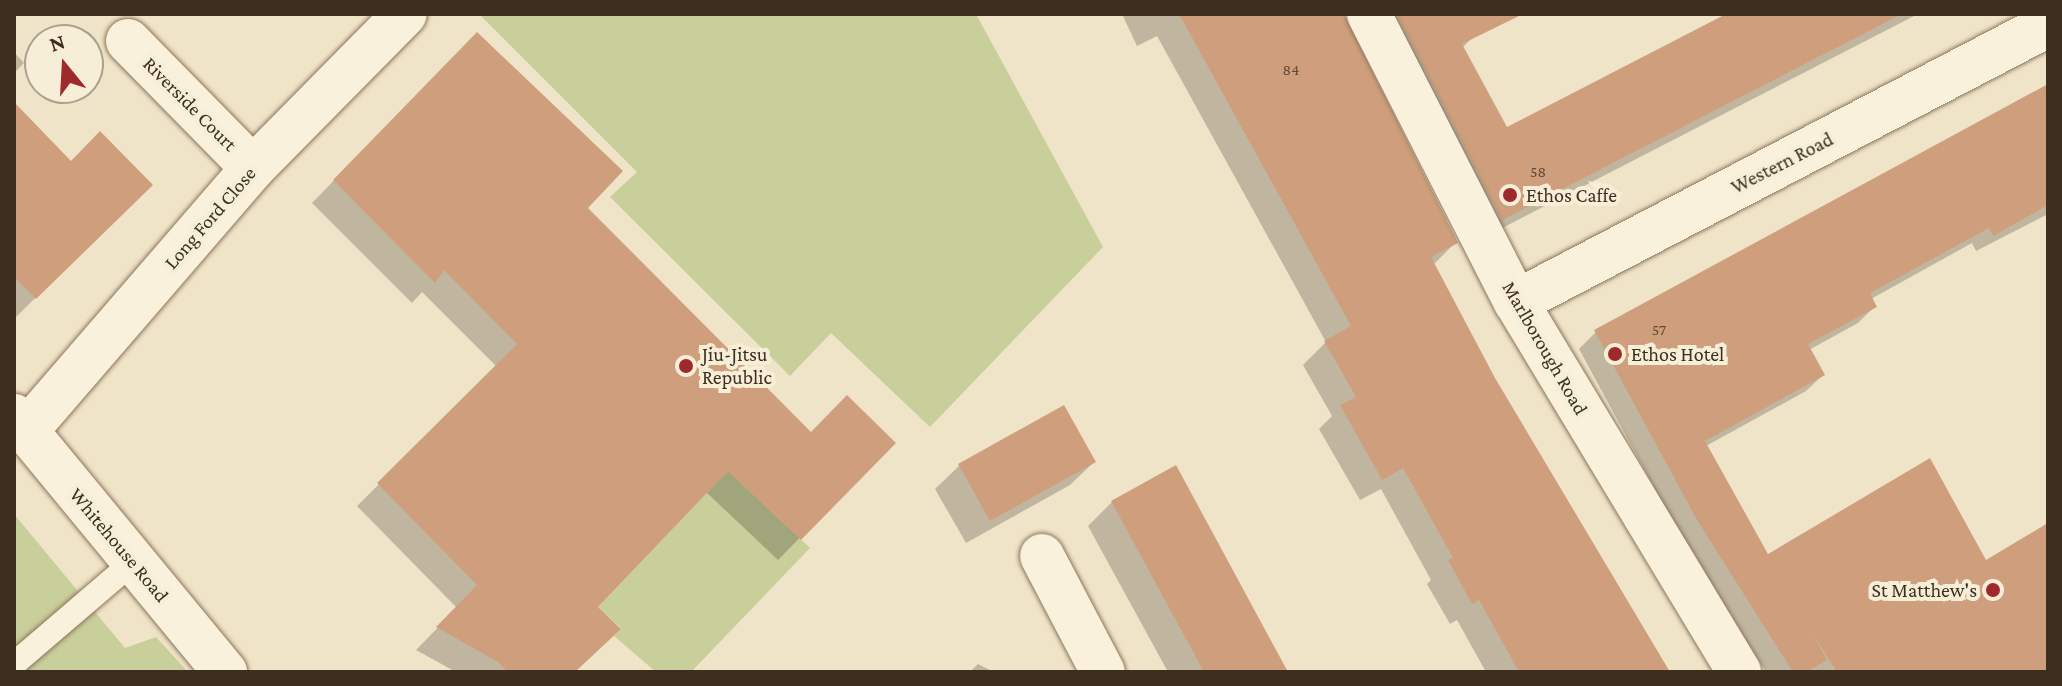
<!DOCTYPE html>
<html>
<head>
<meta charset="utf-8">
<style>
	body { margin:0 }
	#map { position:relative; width:2062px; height:686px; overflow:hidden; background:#f0e4c8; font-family:"Crimson Pro",serif }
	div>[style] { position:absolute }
	.green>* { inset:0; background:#c9cf9b }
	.shadow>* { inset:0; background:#0003 }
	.building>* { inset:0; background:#cf9f7d }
	.roads { filter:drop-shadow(0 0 2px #8d765c) drop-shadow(0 0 2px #8d765c) }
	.service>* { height:24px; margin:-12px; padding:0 12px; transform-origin:12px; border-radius:12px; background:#faf1dc }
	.minor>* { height:44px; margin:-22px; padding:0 22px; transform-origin:22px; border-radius:22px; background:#faf1dc }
	.dots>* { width:22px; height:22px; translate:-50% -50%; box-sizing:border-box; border:4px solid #f7eed8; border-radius:50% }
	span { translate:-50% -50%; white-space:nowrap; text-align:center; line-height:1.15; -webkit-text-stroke:8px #f7eed8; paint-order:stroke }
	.number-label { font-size:16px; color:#624a37 }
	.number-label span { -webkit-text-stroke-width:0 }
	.street-label { font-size:20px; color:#3d2e20 }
	.poi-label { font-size:20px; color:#3d2e20 }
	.left { translate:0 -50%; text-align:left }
	.right { translate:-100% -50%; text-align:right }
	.frame { position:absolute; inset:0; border:16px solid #3d2e20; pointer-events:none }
	.north { position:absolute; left:24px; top:24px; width:80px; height:80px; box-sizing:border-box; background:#f7eed8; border:2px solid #ada18e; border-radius:50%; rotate:342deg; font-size:22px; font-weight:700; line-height:32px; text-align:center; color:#3d2e20 }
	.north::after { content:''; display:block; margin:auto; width:28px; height:36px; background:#9e2a2b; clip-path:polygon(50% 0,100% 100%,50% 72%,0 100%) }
</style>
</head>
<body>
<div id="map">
	<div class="green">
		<div style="clip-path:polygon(479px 14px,976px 14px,1103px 247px,930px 427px,831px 333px,790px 376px,610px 197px,637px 172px)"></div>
		<div style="clip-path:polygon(728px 471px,810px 548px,691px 672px,656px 672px,614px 636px,621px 628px,598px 607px)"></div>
		<div style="clip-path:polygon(14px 514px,125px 648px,156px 637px,188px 672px,14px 672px)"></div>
	</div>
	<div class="shadow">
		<div style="clip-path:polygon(1122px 14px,1288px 14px,1455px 243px,1433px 265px,1493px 379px,1667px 672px,1486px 672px,1457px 620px,1450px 624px,1427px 584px,1431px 580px,1381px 489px,1360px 500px,1319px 429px,1332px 416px,1303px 365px,1326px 342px,1157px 36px,1137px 46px)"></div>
		<div style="clip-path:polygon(1359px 14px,1462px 14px,1473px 37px,1462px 48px,1506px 130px,1730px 14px,1918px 14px,1481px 239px)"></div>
		<div style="clip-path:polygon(14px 52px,24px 63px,14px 73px)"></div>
		<div style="clip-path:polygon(455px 56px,586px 208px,811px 434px,893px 443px,778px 560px,706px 492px,595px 607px,573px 672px,456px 672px,416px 650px,457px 608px,357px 506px,497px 367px,422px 292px,412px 303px,312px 203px)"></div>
		<div style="clip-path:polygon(2048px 86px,2048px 214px,1976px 251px,1972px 243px,1871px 299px,1875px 306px,1858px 323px,1809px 350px,1823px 375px,1806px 391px,1706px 446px,1768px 557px,1986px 563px,2048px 527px,2048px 672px,1766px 672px,1681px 537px,1579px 349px,1596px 332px)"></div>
		<div style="clip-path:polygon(14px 105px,71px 164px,150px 185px,14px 319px)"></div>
		<div style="clip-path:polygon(1063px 408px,1094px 462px,1070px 485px,966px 543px,935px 489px,959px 466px)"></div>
		<div style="clip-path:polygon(1175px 468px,1286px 672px,1168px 672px,1088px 526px,1112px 502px)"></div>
		<div style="clip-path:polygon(978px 664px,994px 672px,970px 672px)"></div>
	</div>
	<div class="building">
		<div style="clip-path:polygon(1179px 14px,1344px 14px,1458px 243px,1431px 257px,1495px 378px,1670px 672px,1519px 672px,1479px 600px,1472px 604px,1448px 560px,1453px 558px,1403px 468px,1382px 480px,1340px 405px,1356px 397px,1324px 341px,1351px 326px)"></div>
		<div style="clip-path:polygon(1397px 14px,1523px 14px,1462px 44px,1507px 127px,1726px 14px,1902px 14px,1502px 220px)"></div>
		<div style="clip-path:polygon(477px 32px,623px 171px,588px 208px,811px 432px,847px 395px,896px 443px,801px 540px,728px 471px,598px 607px,621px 629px,575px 672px,508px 672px,498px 662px,436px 627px,477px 585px,377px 483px,517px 344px,444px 270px,435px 283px,333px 180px)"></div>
		<div style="clip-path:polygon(2048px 84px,2048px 205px,1993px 236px,1989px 228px,1870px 293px,1877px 307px,1808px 344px,1825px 375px,1705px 441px,1768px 554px,1930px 458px,1986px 560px,2048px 523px,2048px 672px,1837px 672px,1813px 634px,1827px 660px,1807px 672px,1793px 672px,1697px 520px,1594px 330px)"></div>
		<div style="clip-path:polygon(14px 102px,71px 161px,100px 131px,153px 185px,36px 299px,14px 277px)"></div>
		<div style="clip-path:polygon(1064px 405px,1096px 462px,990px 521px,958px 464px)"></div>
		<div style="clip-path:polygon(1176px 465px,1288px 672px,1204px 672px,1111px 501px)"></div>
	</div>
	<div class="roads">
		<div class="service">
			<div style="left:14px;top:664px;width:157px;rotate:-40.6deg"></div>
		</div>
		<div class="minor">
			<div style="left:1369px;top:14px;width:323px;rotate:63deg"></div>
			<div style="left:1516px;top:302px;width:432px;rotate:58.9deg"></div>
			<div style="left:128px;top:41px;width:178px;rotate:45.5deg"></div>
			<div style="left:1516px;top:302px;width:600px;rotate:-27.5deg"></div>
			<div style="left:14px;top:416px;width:332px;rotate:50.5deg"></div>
			<div style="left:25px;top:432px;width:349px;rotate:-49.2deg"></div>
			<div style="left:253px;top:168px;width:216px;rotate:-45.4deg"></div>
			<div style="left:1042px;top:556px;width:131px;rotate:62.3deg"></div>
		</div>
	</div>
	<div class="dots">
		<div style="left:1510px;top:195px;background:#9e2a2b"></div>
		<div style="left:1615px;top:354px;background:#9e2a2b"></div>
		<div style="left:686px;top:366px;background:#9e2a2b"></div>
		<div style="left:1993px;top:590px;background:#9e2a2b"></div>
	</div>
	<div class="number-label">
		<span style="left:1291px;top:70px">84</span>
		<span style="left:1538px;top:172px">58</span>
		<span style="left:1659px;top:330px">57</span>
	</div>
	<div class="street-label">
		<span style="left:190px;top:104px;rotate:45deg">Riverside Court</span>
		<span style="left:1782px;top:163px;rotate:-27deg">Western Road</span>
		<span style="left:210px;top:218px;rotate:-49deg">Long Ford Close</span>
		<span style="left:1545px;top:348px;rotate:60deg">Marlborough Road</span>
		<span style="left:119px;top:545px;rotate:50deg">Whitehouse Road</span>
	</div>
	<div class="poi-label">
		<span class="left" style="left:1526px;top:195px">Ethos Caffe</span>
		<span class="left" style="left:702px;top:366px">Jiu-Jitsu<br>Republic</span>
		<span class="left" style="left:1631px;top:354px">Ethos Hotel</span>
		<span class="right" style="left:1977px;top:590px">St Matthew's</span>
	</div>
	<div class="frame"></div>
	<div class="north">N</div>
</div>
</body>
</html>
